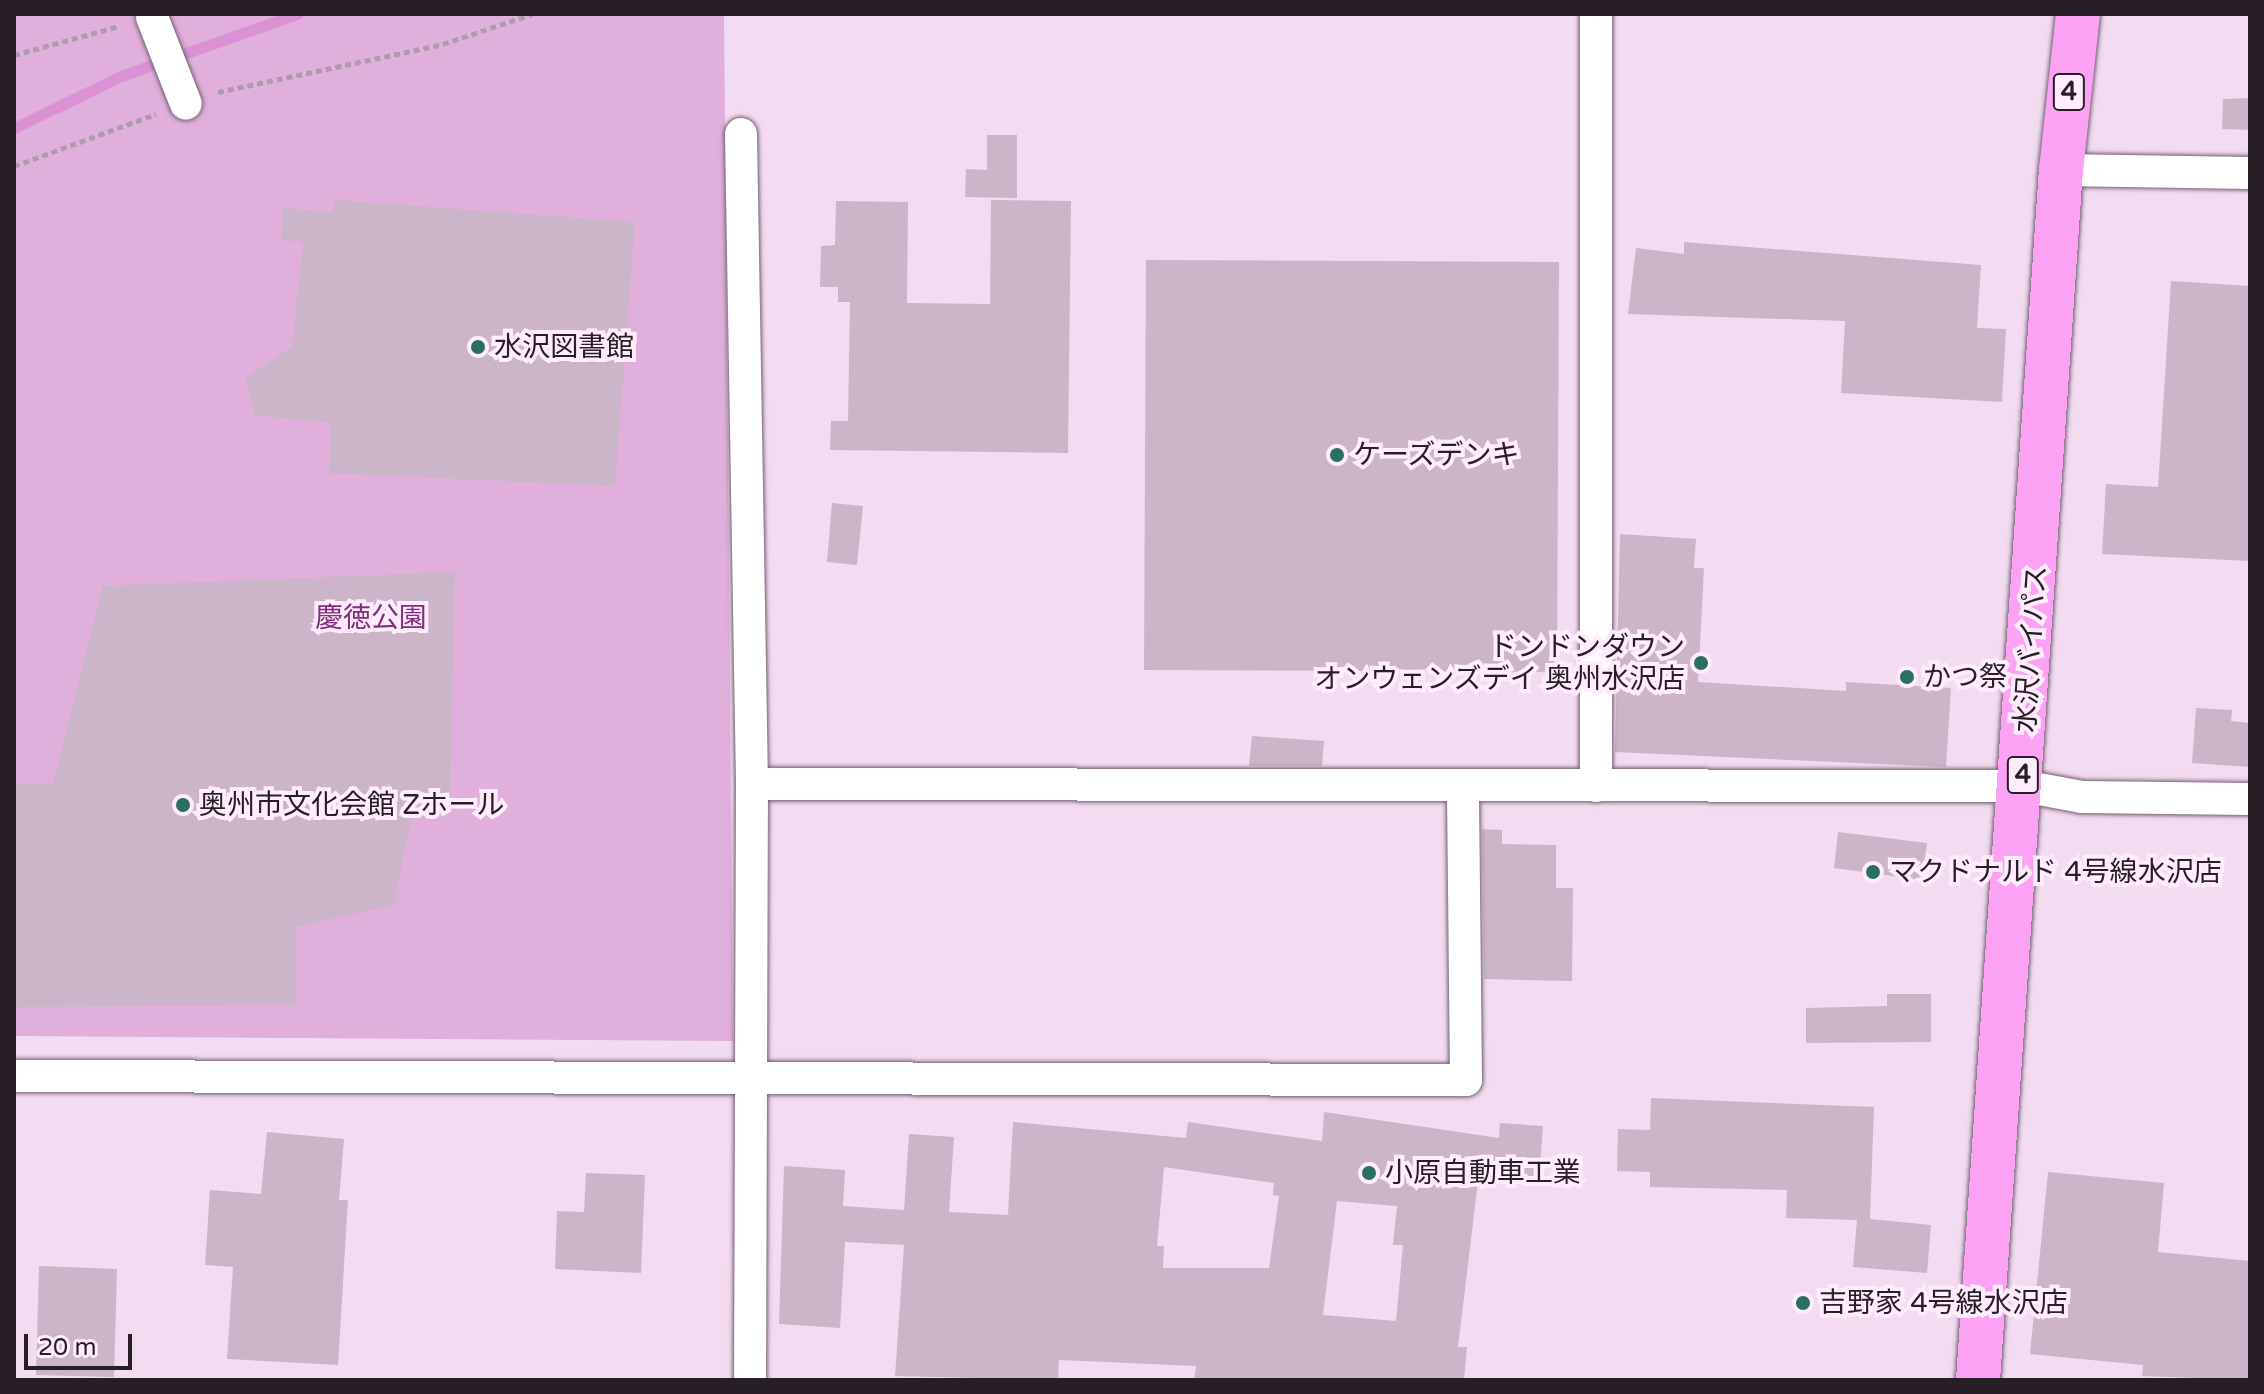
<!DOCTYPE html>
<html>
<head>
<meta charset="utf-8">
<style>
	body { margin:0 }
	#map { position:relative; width:2264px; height:1394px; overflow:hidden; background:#f3dcf1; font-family:"Varela Round","Noto Sans JP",sans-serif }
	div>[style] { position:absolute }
	.green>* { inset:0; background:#e0afdb }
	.stream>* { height:11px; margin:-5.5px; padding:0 5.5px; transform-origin:5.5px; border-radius:5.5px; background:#db92d5 }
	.building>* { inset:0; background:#ccb5c9 }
	.path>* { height:5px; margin-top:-2.5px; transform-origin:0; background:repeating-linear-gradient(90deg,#ae9cad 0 6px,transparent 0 10px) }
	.roads { filter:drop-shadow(0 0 2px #746072) drop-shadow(0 0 2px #746072) }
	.street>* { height:32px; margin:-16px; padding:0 16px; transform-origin:16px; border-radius:16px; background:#fff }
	.highway>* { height:44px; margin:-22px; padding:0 22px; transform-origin:22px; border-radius:22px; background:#fca2f5 }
	.dots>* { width:22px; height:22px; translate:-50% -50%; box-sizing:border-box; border:4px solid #feebfb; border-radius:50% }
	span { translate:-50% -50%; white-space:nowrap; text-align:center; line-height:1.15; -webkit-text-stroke:8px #feebfb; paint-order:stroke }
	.shield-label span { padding:2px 6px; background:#feebfb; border:2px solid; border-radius:6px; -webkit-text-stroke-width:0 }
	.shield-label { font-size:26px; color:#271e26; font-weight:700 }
	.poi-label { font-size:28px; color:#271e26 }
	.left { translate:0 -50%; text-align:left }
	.right { translate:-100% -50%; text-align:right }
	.park-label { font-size:28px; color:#822d7e }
	.street-label { font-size:28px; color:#271e26 }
	.frame { position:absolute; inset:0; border:16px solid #271e26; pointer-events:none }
	.scale { position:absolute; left:24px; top:1334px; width:108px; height:36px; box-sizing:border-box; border:4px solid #271e26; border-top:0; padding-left:10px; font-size:24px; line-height:28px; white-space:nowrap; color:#271e26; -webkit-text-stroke:6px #feebfb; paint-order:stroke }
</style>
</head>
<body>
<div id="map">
	<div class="green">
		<div style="clip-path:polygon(14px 14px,724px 14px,733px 1041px,14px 1036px)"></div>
	</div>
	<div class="stream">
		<div style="left:14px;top:128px;width:119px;rotate:-25.9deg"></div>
		<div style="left:121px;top:76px;width:187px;rotate:-19.4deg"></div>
	</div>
	<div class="building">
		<div style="clip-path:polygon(2250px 98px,2250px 130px,2222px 129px,2223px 99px)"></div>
		<div style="clip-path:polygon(987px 135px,1017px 135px,1017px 198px,965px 197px,966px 169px,987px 170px)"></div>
		<div style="clip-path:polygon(334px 200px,635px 222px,615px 486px,329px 473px,331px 423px,255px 415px,246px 378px,292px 346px,303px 242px,281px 240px,283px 208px,333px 212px)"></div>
		<div style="clip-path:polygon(991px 200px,1071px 201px,1068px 453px,830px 450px,831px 421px,848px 421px,850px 302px,838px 302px,838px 287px,820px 287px,821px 246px,835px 245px,836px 201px,908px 202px,907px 303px,990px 304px)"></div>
		<div style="clip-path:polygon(1684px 242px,1981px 265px,1977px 328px,2006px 329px,2002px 402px,1841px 393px,1845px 321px,1628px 314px,1636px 248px,1684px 254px)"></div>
		<div style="clip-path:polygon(1146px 260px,1559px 262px,1557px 672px,1144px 670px)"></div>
		<div style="clip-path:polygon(2171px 281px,2250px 286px,2250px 561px,2102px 554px,2106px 484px,2158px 487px)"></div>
		<div style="clip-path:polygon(832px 503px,863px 506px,857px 565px,827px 562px)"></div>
		<div style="clip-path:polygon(1620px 534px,1696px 539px,1694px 568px,1704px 568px,1698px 682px,1846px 691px,1846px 682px,1951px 688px,1946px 767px,1615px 752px)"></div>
		<div style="clip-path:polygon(455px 572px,450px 811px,415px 798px,394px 905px,295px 927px,297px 1005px,14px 1007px,14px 783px,53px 783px,103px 586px)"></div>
		<div style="clip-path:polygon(2196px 708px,2232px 710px,2231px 721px,2250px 723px,2250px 767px,2192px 763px)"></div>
		<div style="clip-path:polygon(1252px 736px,1324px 741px,1322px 766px,1249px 766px)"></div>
		<div style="clip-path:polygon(1482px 829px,1502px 830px,1502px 844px,1556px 845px,1556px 888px,1573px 888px,1572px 981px,1484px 979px)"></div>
		<div style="clip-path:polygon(1838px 832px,1927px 843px,1922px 880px,1834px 868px)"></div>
		<div style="clip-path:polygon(1887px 994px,1931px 994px,1931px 1042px,1806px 1043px,1806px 1008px,1887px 1006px)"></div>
		<div style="clip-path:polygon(1651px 1098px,1874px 1107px,1870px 1219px,1931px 1225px,1927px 1273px,1853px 1267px,1857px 1220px,1786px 1218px,1787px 1190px,1650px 1187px,1650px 1172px,1617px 1171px,1618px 1129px,1650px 1130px)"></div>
		<div style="clip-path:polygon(evenodd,1324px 1112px,1499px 1138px,1500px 1123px,1543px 1126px,1539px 1178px,1479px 1173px,1458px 1347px,1467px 1347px,1464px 1380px,1194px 1380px,1196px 1366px,1059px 1360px,1058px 1380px,895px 1376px,904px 1245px,845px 1242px,840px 1328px,779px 1324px,784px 1166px,845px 1170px,843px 1206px,904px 1210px,909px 1134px,954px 1137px,949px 1212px,1008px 1215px,1013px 1122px,1186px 1138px,1188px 1122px,1322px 1141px,1324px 1112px,1164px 1167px,1274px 1183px,1273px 1195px,1279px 1196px,1269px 1268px,1163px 1268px,1164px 1246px,1157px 1246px,1164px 1167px,1324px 1112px,1337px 1201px,1397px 1206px,1393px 1245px,1403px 1245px,1396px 1321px,1323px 1315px,1337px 1201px)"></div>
		<div style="clip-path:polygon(267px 1132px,344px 1139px,339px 1200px,348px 1200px,338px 1365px,227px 1359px,233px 1267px,205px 1265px,210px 1190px,261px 1194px)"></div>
		<div style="clip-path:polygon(2048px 1172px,2164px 1183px,2158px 1252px,2250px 1261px,2250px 1380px,2142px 1376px,2143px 1365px,2030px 1354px)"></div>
		<div style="clip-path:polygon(586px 1173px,645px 1175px,641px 1273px,555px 1269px,557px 1211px,584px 1212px)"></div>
		<div style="clip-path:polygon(39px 1266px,117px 1269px,114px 1377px,36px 1375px)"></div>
	</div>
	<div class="path">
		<div style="left:14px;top:55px;width:109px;rotate:-15.4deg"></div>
		<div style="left:218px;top:92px;width:230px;rotate:-12deg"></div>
		<div style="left:443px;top:44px;width:94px;rotate:-18.6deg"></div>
		<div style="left:14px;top:166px;width:151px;rotate:-20.1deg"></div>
	</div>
	<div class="roads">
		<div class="street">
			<div style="left:1596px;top:14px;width:772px;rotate:90deg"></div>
			<div style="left:152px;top:17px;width:93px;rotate:68.7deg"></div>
			<div style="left:741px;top:134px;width:650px;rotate:89.03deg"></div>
			<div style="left:752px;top:784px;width:596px;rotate:90.19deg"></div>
			<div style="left:2061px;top:170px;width:189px;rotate:0.9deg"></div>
			<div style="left:752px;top:784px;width:1271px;rotate:0.09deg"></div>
			<div style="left:2023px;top:786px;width:60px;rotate:10.6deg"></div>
			<div style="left:2082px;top:797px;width:168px;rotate:0.7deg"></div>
			<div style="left:14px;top:1076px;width:1452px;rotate:0.16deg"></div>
			<div style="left:1466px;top:1080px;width:292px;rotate:-90.6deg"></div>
		</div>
		<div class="highway">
			<div style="left:1978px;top:1380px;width:1213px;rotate:-86.08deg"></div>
			<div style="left:2061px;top:170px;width:157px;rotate:-83.8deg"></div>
		</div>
	</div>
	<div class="dots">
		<div style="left:478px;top:347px;background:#2a6f63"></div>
		<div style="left:1337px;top:455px;background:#2a6f63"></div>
		<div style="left:1701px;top:663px;background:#2a6f63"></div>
		<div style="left:1907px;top:677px;background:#2a6f63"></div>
		<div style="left:183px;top:805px;background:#2a6f63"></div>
		<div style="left:1873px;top:872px;background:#2a6f63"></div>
		<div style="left:1369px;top:1173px;background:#2a6f63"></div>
		<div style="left:1803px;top:1303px;background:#2a6f63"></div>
	</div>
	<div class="shield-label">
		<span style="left:2069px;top:92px">4</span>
		<span style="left:2023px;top:775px">4</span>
	</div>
	<div class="poi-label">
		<span class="left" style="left:494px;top:347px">水沢図書館</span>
		<span class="left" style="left:1353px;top:455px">ケーズデンキ</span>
		<span class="right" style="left:1685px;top:663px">ドンドンダウン<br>オンウェンズデイ 奥州水沢店</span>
		<span class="left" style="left:1923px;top:677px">かつ祭</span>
		<span class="left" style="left:199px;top:805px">奥州市文化会館 Zホール</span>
		<span class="left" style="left:1889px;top:872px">マクドナルド 4号線水沢店</span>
		<span class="left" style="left:1385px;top:1173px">小原自動車工業</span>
		<span class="left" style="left:1819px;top:1303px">吉野家 4号線水沢店</span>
	</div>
	<div class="park-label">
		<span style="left:371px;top:618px">慶徳公園</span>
	</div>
	<div class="street-label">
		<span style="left:2031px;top:649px;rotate:-86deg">水沢バイパス</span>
	</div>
	<div class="frame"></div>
	<div class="scale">20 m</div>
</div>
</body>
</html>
